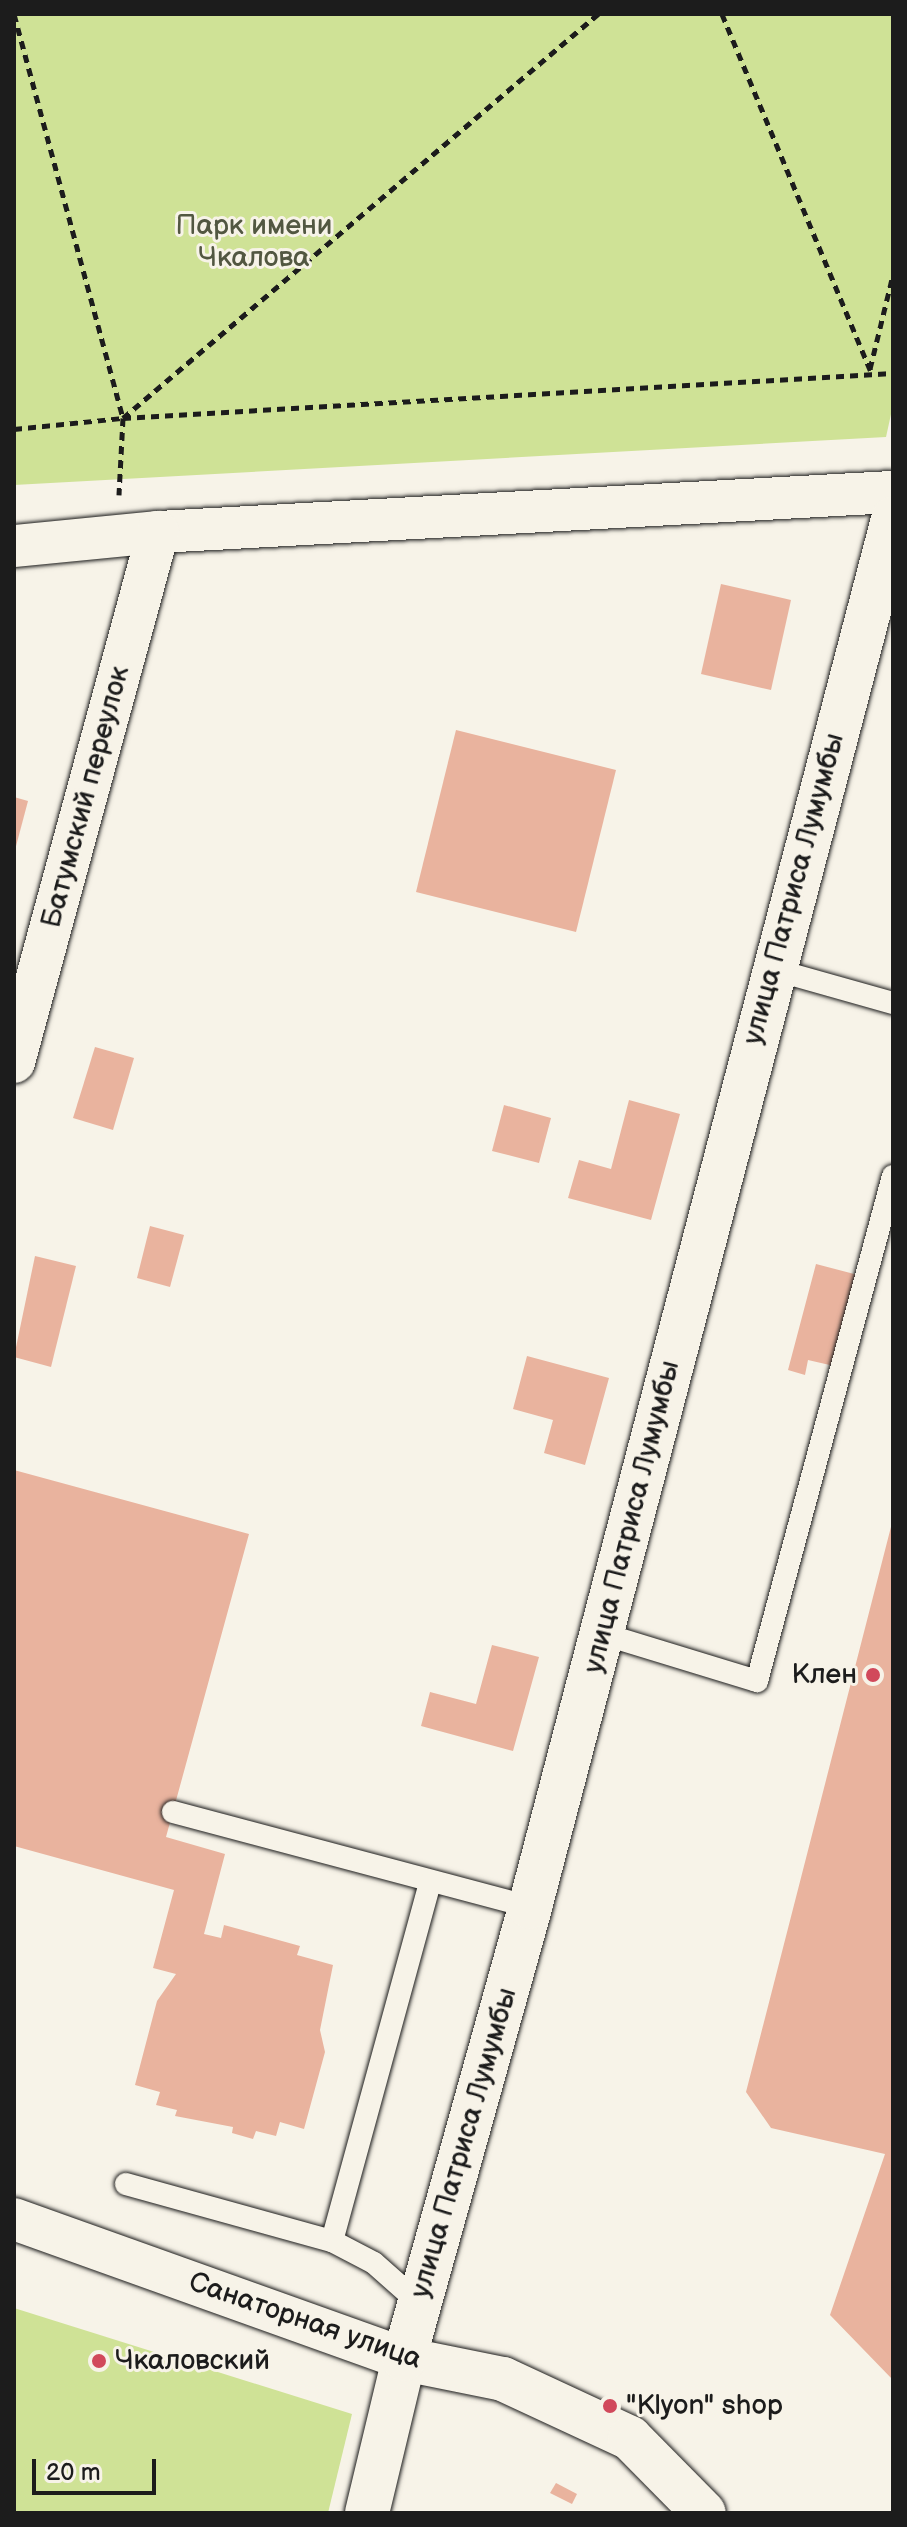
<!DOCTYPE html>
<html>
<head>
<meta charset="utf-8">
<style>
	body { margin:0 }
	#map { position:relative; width:907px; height:2527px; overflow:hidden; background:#f7f3e8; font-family:"Balsamiq Sans",sans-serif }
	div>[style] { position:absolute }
	.green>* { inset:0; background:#cfe296 }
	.building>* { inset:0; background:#e9b39e }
	.path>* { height:5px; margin-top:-2.5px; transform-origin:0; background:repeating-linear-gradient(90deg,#1c1c1c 0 8px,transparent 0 14px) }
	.roads { filter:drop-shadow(0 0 2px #1c1c1c) drop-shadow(0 0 2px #1c1c1c) }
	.service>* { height:22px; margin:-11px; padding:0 11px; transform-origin:11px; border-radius:11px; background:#f7f3e8 }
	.minor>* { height:42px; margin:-21px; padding:0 21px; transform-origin:21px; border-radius:21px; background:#f7f3e8 }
	.tertiary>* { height:44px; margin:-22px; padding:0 22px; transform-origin:22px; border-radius:22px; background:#f7f3e8 }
	.dots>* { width:22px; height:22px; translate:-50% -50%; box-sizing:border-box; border:4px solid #f7f3e8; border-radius:50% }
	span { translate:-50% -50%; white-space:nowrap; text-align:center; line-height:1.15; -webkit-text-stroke:6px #f7f3e8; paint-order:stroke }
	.park-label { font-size:28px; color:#525741 }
	.street-label { font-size:28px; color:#1c1c1c }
	.poi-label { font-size:28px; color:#1c1c1c }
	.right { translate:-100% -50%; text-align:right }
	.left { translate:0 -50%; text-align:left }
	.frame { position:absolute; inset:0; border:16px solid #1c1c1c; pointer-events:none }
	.scale { position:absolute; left:32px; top:2459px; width:124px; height:36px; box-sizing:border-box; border:4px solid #1c1c1c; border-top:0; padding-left:10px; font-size:24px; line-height:28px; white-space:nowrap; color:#1c1c1c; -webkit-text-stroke:6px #f7f3e8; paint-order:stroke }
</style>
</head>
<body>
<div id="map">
	<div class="green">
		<div style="clip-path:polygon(14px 14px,893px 14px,893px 405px,886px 437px,14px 485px)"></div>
		<div style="clip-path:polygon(14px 2308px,352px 2414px,328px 2513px,14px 2513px)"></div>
	</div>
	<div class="building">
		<div style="clip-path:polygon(721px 584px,791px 600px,771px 690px,701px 674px)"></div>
		<div style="clip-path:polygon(456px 730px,616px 770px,576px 932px,416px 892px)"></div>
		<div style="clip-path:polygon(14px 797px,28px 801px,15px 850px,14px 850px)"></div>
		<div style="clip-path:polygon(95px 1047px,134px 1058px,113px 1130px,73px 1118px)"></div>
		<div style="clip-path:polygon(629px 1100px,680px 1114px,651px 1220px,568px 1198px,579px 1160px,611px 1169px)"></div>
		<div style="clip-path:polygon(504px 1105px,551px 1118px,539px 1163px,492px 1151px)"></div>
		<div style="clip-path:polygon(150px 1226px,184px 1235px,170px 1287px,137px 1278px)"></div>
		<div style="clip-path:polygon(35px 1256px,76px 1266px,51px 1367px,14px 1357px)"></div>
		<div style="clip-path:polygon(816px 1264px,858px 1275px,834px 1366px,808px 1360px,805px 1375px,788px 1370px)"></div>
		<div style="clip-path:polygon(527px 1356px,609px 1378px,585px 1465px,544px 1453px,553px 1420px,513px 1409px)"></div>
		<div style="clip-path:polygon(14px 1470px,249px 1534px,166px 1837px,225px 1854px,204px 1934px,221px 1938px,224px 1925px,300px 1946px,297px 1955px,333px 1965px,320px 2030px,325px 2052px,304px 2129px,280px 2122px,276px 2136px,256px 2131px,253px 2139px,232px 2133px,233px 2127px,175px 2116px,177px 2110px,156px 2105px,160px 2092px,135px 2085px,157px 2001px,176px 1974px,153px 1968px,174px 1890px,14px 1846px)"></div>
		<div style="clip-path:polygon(893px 1519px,893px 2380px,830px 2315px,885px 2154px,771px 2128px,746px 2092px)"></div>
		<div style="clip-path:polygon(492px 1645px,539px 1657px,513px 1751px,421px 1726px,430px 1692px,476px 1704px)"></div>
		<div style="clip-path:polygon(556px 2483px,577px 2494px,572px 2504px,550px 2493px)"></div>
	</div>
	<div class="path">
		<div style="left:14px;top:14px;width:418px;rotate:74.9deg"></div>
		<div style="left:123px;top:418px;width:77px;rotate:93deg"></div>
		<div style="left:722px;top:14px;width:386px;rotate:67.4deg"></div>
		<div style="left:870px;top:369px;width:97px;rotate:-76.3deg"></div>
		<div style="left:123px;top:418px;width:624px;rotate:-40.38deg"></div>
		<div style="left:14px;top:429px;width:110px;rotate:-5.8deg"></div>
		<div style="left:123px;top:418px;width:771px;rotate:-3.34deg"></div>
	</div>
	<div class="roads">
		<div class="service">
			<div style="left:772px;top:969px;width:126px;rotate:15.7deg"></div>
			<div style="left:603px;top:1634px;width:161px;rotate:17deg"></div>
			<div style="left:757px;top:1681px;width:523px;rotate:-74.93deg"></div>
			<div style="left:173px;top:1812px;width:369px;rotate:14.9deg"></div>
			<div style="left:126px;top:2184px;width:214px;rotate:15.5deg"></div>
			<div style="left:332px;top:2241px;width:371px;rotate:-74.7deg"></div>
			<div style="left:332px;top:2241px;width:47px;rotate:27.6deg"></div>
			<div style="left:374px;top:2263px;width:60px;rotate:41.6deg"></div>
		</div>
		<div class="minor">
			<div style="left:14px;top:546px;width:145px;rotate:-5.6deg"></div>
			<div style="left:158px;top:532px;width:736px;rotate:-3.12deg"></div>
			<div style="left:14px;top:1062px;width:549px;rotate:-74.8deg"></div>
			<div style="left:14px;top:2219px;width:414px;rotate:19.7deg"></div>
		</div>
		<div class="tertiary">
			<div style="left:404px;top:2359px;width:101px;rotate:11.4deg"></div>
			<div style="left:503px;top:2379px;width:140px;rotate:24.9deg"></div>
			<div style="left:630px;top:2438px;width:105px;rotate:45.4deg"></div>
			<div style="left:367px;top:2513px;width:158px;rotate:-76.5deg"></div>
			<div style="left:404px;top:2359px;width:469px;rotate:-74.4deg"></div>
			<div style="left:530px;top:1907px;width:1435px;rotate:-75.34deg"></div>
		</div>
	</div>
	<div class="dots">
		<div style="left:873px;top:1675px;background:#d1495b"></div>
		<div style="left:99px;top:2361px;background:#d1495b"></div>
		<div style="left:610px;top:2406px;background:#d1495b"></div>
	</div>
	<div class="park-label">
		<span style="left:254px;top:242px">Парк имени<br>Чкалова</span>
	</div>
	<div class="street-label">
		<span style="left:86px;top:797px;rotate:-75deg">Батумский переулок</span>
		<span style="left:794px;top:889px;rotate:-75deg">улица Патриса Лумумбы</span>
		<span style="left:632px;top:1517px;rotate:-76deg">улица Патриса Лумумбы</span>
		<span style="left:464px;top:2143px;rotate:-74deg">улица Патриса Лумумбы</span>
		<span style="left:305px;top:2321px;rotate:19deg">Санаторная улица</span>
	</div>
	<div class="poi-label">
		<span class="right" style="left:857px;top:1675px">Клен</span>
		<span class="left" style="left:115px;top:2361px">Чкаловский</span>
		<span class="left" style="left:626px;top:2406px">"Klyon" shop</span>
	</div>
	<div class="frame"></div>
	<div class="scale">20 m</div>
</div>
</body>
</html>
